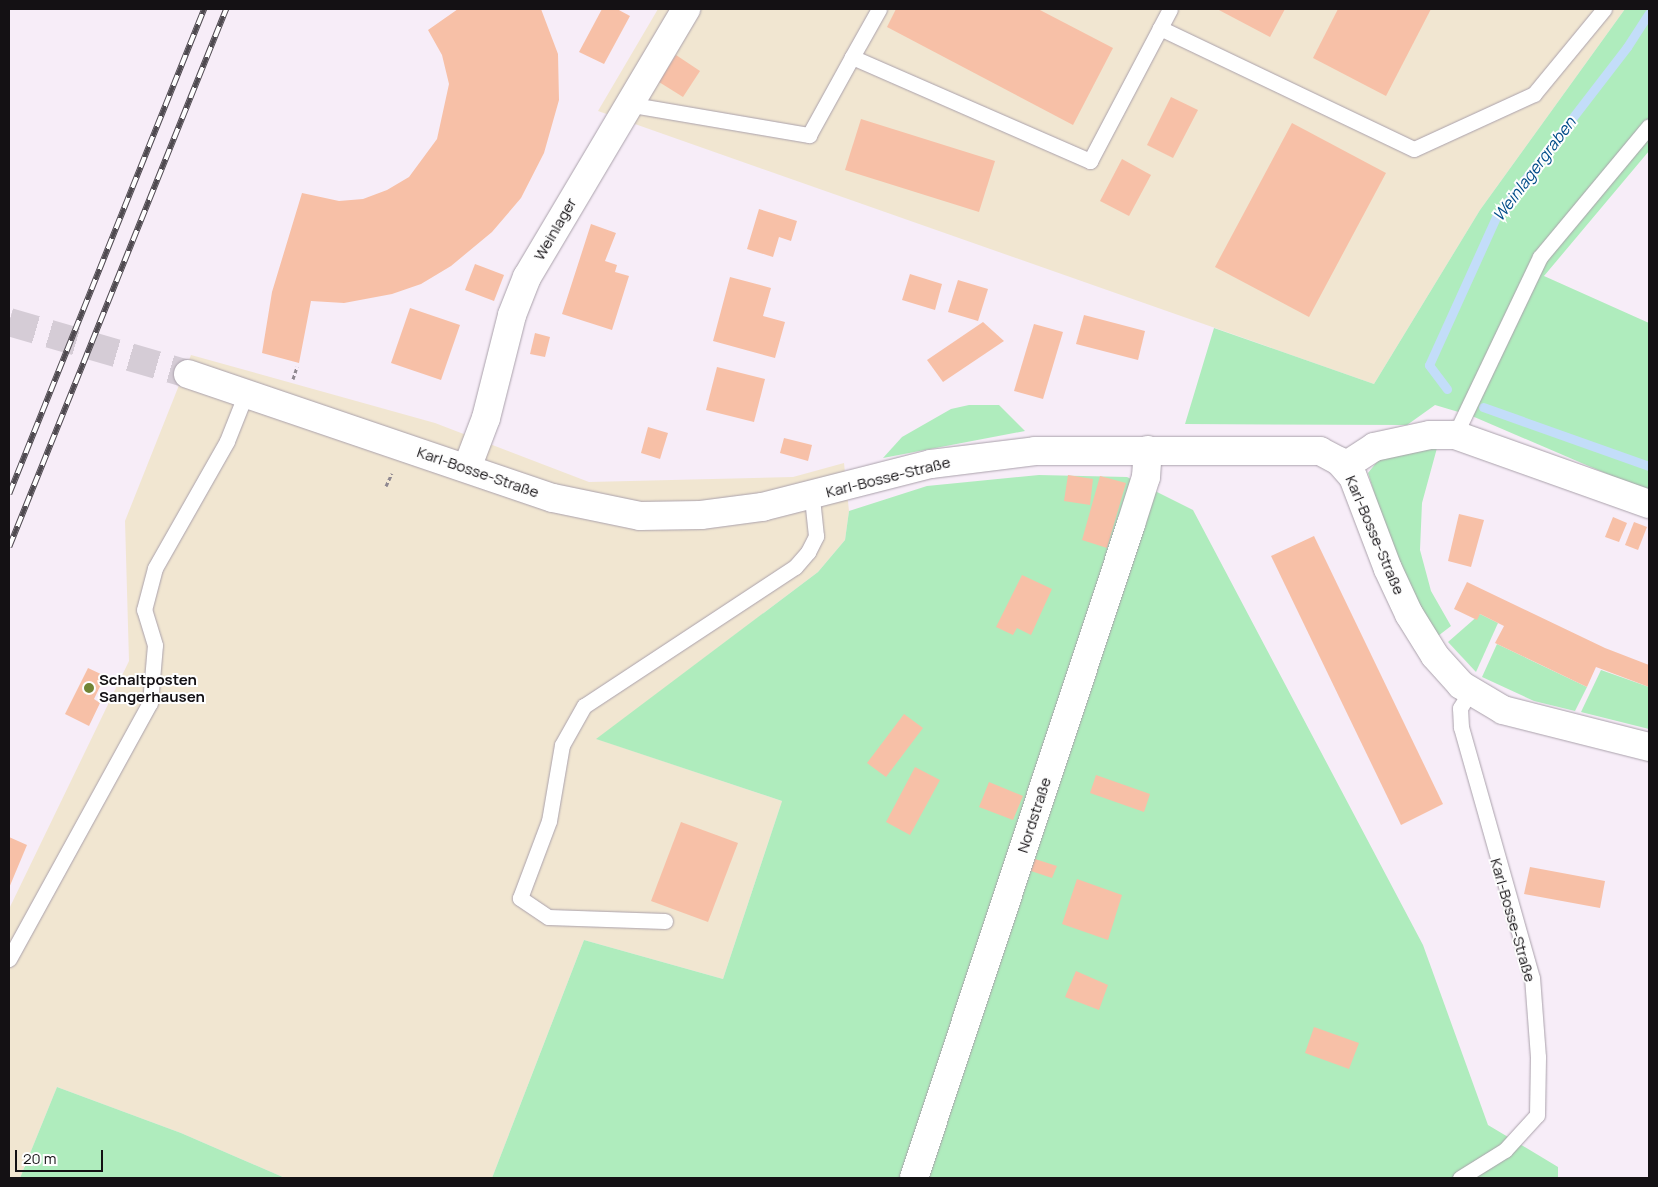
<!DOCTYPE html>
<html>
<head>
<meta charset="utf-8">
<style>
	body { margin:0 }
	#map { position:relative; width:1658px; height:1187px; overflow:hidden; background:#f7edf8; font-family:Manrope,sans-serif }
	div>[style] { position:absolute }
	.commercial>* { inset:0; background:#f1e6d1 }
	.green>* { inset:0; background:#afecbd }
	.stream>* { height:9px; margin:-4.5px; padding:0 4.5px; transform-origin:4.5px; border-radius:4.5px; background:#c3ddf9 }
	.building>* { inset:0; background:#f7c0a7 }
	.minor-tunnel>* { height:28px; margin-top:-14px; transform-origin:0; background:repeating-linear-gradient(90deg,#d5ccd6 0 28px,transparent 0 42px) }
	.path>* { height:3px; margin-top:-1.5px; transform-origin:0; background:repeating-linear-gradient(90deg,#8f8890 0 4px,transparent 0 6.5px) }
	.roads { filter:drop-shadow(0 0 1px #aaa1ab) drop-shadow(0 0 1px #aaa1ab) }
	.service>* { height:15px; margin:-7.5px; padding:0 7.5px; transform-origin:7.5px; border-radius:7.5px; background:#fff }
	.minor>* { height:28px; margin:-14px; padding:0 14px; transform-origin:14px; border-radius:14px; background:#fff }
	.rail>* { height:5.5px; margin-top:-2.75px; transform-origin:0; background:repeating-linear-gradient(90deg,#fefefe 0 11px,#4f4a50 0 22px); box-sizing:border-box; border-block:1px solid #4f4a50 }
	.dots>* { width:14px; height:14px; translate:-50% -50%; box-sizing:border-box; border:2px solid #fefefe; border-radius:50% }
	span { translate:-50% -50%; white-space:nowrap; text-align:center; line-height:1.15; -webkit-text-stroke:4px #fefefe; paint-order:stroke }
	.street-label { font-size:15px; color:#141114 }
	.poi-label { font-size:15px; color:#141114; font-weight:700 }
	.left { translate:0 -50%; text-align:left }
	.water-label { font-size:16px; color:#004c89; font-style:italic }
	.frame { position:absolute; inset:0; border:10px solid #141114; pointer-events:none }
	.scale { position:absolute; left:15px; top:1150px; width:88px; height:22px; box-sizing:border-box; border:2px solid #141114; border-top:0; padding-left:6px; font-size:15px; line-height:18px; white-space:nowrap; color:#141114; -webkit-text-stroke:4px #fefefe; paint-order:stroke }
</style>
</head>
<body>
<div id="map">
	<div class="commercial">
		<div style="clip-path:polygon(658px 9px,1625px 9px,1480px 210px,1374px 384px,598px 111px)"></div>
		<div style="clip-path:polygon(191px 355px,435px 423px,589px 482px,793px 477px,844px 463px,849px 511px,845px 540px,818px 572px,597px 739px,782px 801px,723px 979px,584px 940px,492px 1178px,285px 1178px,181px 1133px,57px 1087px,20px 1178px,9px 1178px,9px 909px,129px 661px,125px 521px)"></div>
	</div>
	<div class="green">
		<div style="clip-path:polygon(1625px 9px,1649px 9px,1649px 151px,1544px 276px,1649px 323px,1649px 492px,1472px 416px,1435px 405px,1407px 425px,1185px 424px,1214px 328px,1374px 384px,1480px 210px)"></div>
		<div style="clip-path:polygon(999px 405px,1025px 431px,883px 458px,902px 437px,951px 409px,969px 405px)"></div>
		<div style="clip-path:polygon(1437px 448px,1422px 503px,1420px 550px,1431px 591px,1451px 626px,1438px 636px,1422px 615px,1387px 534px,1368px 473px,1380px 458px)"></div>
		<div style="clip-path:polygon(1039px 475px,1127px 477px,1193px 510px,1423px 945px,1488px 1125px,1558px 1167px,1558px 1178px,492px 1178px,584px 940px,723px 979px,782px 801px,596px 739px,818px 572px,845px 540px,849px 511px,927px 486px)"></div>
		<div style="clip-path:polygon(1480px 614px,1498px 623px,1476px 672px,1448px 642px)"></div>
		<div style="clip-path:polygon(1497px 644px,1587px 687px,1575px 711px,1534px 701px,1482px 677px)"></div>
		<div style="clip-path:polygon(1601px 670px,1649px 687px,1649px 729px,1581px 712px)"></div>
		<div style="clip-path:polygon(57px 1087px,181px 1133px,285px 1178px,20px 1178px)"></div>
	</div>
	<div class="stream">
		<div style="left:1447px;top:389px;width:30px;rotate:-127deg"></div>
		<div style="left:1429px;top:365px;width:162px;rotate:-65.6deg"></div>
		<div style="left:1496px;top:217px;width:215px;rotate:-52.4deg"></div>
		<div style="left:1627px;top:47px;width:40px;rotate:-57.1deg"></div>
		<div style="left:1483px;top:407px;width:176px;rotate:19.6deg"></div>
	</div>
	<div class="building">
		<div style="clip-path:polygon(458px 9px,541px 9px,558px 54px,559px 100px,544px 153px,521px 198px,492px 232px,451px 266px,421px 284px,392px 294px,344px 303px,311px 301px,299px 363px,262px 353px,272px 292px,302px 193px,339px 201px,363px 199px,387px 190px,409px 177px,437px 139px,449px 84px,442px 55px,428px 30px)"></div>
		<div style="clip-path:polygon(602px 9px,617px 9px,630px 16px,604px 64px,579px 52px)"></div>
		<div style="clip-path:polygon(896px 9px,1038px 9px,1113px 48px,1073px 125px,887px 27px)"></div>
		<div style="clip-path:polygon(1217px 9px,1285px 9px,1270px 37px)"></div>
		<div style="clip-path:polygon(1338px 9px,1431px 9px,1386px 96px,1313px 58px)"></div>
		<div style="clip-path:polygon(676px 55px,700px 71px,683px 97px,659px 82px)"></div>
		<div style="clip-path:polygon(1171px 97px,1198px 110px,1173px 158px,1147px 145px)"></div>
		<div style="clip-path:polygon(861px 119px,995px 161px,979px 212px,845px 170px)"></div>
		<div style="clip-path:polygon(1292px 123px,1386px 173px,1309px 317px,1215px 267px)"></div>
		<div style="clip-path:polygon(1122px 159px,1151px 175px,1129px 216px,1100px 201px)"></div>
		<div style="clip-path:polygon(759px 209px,797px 221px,791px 241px,779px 237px,773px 257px,747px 249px)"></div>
		<div style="clip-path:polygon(591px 224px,616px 233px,605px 261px,617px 265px,615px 272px,629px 276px,612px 330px,562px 314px)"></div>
		<div style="clip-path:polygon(475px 264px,504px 275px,494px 301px,465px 290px)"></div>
		<div style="clip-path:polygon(910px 274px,942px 284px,935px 310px,902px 300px)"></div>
		<div style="clip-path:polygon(730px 277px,771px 288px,763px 316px,785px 322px,775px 358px,713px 341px)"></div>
		<div style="clip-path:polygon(958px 280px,988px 289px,978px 321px,948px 312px)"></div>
		<div style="clip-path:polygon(410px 308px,460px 325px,441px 380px,391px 363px)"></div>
		<div style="clip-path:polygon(1084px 315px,1145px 331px,1138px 360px,1076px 344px)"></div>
		<div style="clip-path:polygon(983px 322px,1004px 341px,943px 382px,927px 360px)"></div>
		<div style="clip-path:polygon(1034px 324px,1063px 332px,1043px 399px,1014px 391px)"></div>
		<div style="clip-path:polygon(535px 333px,550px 337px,545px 357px,530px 354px)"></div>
		<div style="clip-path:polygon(717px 367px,765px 379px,754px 422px,706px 410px)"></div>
		<div style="clip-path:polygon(648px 427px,668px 433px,660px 459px,641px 453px)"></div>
		<div style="clip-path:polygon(784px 438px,812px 445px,808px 461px,780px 453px)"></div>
		<div style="clip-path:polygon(1068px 475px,1093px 479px,1090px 505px,1064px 501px)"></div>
		<div style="clip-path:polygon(1100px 476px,1126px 483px,1107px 548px,1082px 540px)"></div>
		<div style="clip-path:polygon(1459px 514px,1484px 520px,1471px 567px,1448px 561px)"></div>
		<div style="clip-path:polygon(1613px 517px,1627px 523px,1619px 542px,1605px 537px)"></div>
		<div style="clip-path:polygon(1634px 522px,1647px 527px,1638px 550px,1625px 545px)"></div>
		<div style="clip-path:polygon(1314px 536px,1443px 804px,1401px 825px,1271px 556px)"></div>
		<div style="clip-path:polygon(1022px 575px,1052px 589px,1031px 635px,1017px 628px,1013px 635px,996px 627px)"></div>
		<div style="clip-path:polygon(1467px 582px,1605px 648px,1649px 665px,1649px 687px,1596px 667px,1587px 687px,1495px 643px,1504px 626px,1480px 614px,1477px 620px,1454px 609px)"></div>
		<div style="clip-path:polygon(88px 668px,105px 676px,94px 699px,100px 703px,89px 726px,65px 714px)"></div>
		<div style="clip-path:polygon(904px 714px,923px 728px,886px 777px,867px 763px)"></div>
		<div style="clip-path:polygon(915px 767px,940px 780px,910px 835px,886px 822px)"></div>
		<div style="clip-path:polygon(1096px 775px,1150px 794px,1144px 812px,1090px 793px)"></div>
		<div style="clip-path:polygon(989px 782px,1023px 796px,1013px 820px,979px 807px)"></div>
		<div style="clip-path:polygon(681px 822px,738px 843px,708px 922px,651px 901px)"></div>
		<div style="clip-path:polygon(9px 837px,27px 845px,9px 888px)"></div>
		<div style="clip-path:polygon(1035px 859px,1057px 866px,1052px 878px,1031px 871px)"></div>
		<div style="clip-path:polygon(1530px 867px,1605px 881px,1600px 908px,1524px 894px)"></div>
		<div style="clip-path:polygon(1077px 879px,1122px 895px,1108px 940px,1062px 924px)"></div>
		<div style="clip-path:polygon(1076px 971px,1108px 985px,1099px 1010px,1065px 997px)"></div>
		<div style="clip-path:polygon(1314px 1027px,1359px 1043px,1349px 1069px,1305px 1053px)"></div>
	</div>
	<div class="minor-tunnel">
		<div style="left:9px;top:322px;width:186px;rotate:16.2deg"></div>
	</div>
	<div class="path">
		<div style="left:293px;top:379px;width:13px;rotate:-72deg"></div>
		<div style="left:386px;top:486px;width:14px;rotate:-65deg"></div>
	</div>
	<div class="roads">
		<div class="service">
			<div style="left:1160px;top:28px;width:21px;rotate:-62deg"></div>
			<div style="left:852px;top:57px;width:55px;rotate:-60.6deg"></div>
			<div style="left:627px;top:104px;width:185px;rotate:9.7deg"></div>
			<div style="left:809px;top:135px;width:89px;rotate:-61.1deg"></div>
			<div style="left:852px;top:57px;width:260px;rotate:23.6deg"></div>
			<div style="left:1090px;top:161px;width:150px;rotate:-62.2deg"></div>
			<div style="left:1160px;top:28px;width:281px;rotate:25.5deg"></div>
			<div style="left:1414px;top:149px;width:132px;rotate:-24.6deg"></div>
			<div style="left:1534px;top:94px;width:110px;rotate:-50.5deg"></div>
			<div style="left:1455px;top:435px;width:197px;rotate:-64.5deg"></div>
			<div style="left:1540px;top:257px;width:170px;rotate:-50.2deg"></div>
			<div style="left:665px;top:921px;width:117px;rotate:-178deg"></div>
			<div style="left:548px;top:917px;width:34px;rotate:-146deg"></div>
			<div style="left:520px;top:898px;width:82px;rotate:-69.4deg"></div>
			<div style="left:549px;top:821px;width:77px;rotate:-80.3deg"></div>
			<div style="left:562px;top:745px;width:45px;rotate:-60.6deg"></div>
			<div style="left:584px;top:706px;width:253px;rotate:-33.4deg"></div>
			<div style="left:795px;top:567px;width:20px;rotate:-49deg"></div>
			<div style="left:808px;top:552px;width:18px;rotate:-63deg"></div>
			<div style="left:816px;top:536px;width:39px;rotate:-96deg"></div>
			<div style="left:9px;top:959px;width:292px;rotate:-61.2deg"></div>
			<div style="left:150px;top:703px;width:58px;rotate:-85.1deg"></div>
			<div style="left:155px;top:645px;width:37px;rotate:-107deg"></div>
			<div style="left:144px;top:610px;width:43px;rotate:-75.3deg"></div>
			<div style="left:155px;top:568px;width:146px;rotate:-60.4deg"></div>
			<div style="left:227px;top:441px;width:52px;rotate:-68.4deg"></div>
			<div style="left:1460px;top:1178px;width:53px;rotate:-31.9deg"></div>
			<div style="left:1505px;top:1150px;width:47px;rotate:-47.6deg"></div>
			<div style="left:1537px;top:1115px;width:58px;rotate:-89deg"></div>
			<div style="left:1538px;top:1057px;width:79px;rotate:-94.3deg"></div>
			<div style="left:1532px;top:978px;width:261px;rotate:-105.8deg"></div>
			<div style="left:1461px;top:727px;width:19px;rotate:-93deg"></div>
			<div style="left:1460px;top:708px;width:19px;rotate:-58deg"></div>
		</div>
		<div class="minor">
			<div style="left:188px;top:374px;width:385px;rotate:18.8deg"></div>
			<div style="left:553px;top:498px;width:89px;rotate:11.7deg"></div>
			<div style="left:640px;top:516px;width:61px;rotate:-0.9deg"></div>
			<div style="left:701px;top:515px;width:62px;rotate:-7.5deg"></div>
			<div style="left:762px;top:507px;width:174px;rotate:-14.3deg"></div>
			<div style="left:931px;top:464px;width:105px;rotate:-7.1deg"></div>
			<div style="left:1035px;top:451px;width:285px"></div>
			<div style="left:1320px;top:451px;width:21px;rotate:28deg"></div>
			<div style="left:1339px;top:461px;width:21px;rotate:49deg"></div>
			<div style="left:1353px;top:477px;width:98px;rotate:69.2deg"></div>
			<div style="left:1388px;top:569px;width:50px;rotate:65deg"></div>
			<div style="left:1409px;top:614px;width:49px;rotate:58.2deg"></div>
			<div style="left:1435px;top:656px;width:39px;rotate:48deg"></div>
			<div style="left:1461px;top:685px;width:49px;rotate:30.8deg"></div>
			<div style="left:1503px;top:710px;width:151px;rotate:14.2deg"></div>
			<div style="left:1345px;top:466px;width:35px;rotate:-33deg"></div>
			<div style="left:1374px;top:447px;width:57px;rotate:-12.1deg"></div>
			<div style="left:1430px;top:435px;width:25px"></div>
			<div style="left:1455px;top:435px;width:206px;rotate:19.6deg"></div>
			<div style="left:467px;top:468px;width:53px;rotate:-69.2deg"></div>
			<div style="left:486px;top:418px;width:106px;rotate:-75.8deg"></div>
			<div style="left:512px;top:315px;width:41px;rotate:-68.5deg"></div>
			<div style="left:527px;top:277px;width:312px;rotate:-59.3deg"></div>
			<div style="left:914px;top:1178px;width:689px;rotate:-71.64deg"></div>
			<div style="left:1131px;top:524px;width:49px;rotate:-72.3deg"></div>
			<div style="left:1146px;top:477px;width:27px;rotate:-86deg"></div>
		</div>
	</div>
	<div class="rail">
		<div style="left:9px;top:494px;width:523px;rotate:-68.1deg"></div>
		<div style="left:9px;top:547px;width:580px;rotate:-68.03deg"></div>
	</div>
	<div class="dots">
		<div style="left:89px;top:688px;background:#708435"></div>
	</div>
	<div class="street-label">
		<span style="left:555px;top:229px;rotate:-60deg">Weinlager</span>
		<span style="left:478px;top:472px;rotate:19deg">Karl-Bosse-Straße</span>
		<span style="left:888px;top:477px;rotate:-14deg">Karl-Bosse-Straße</span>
		<span style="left:1375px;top:535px;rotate:67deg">Karl-Bosse-Straße</span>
		<span style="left:1034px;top:815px;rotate:-72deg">Nordstraße</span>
		<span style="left:1513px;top:920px;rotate:74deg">Karl-Bosse-Straße</span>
	</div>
	<div class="poi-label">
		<span class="left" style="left:99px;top:688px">Schaltposten<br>Sangerhausen</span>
	</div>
	<div class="water-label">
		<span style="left:1534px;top:169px;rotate:-53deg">Weinlagergraben</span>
	</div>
	<div class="frame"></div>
	<div class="scale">20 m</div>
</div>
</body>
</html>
